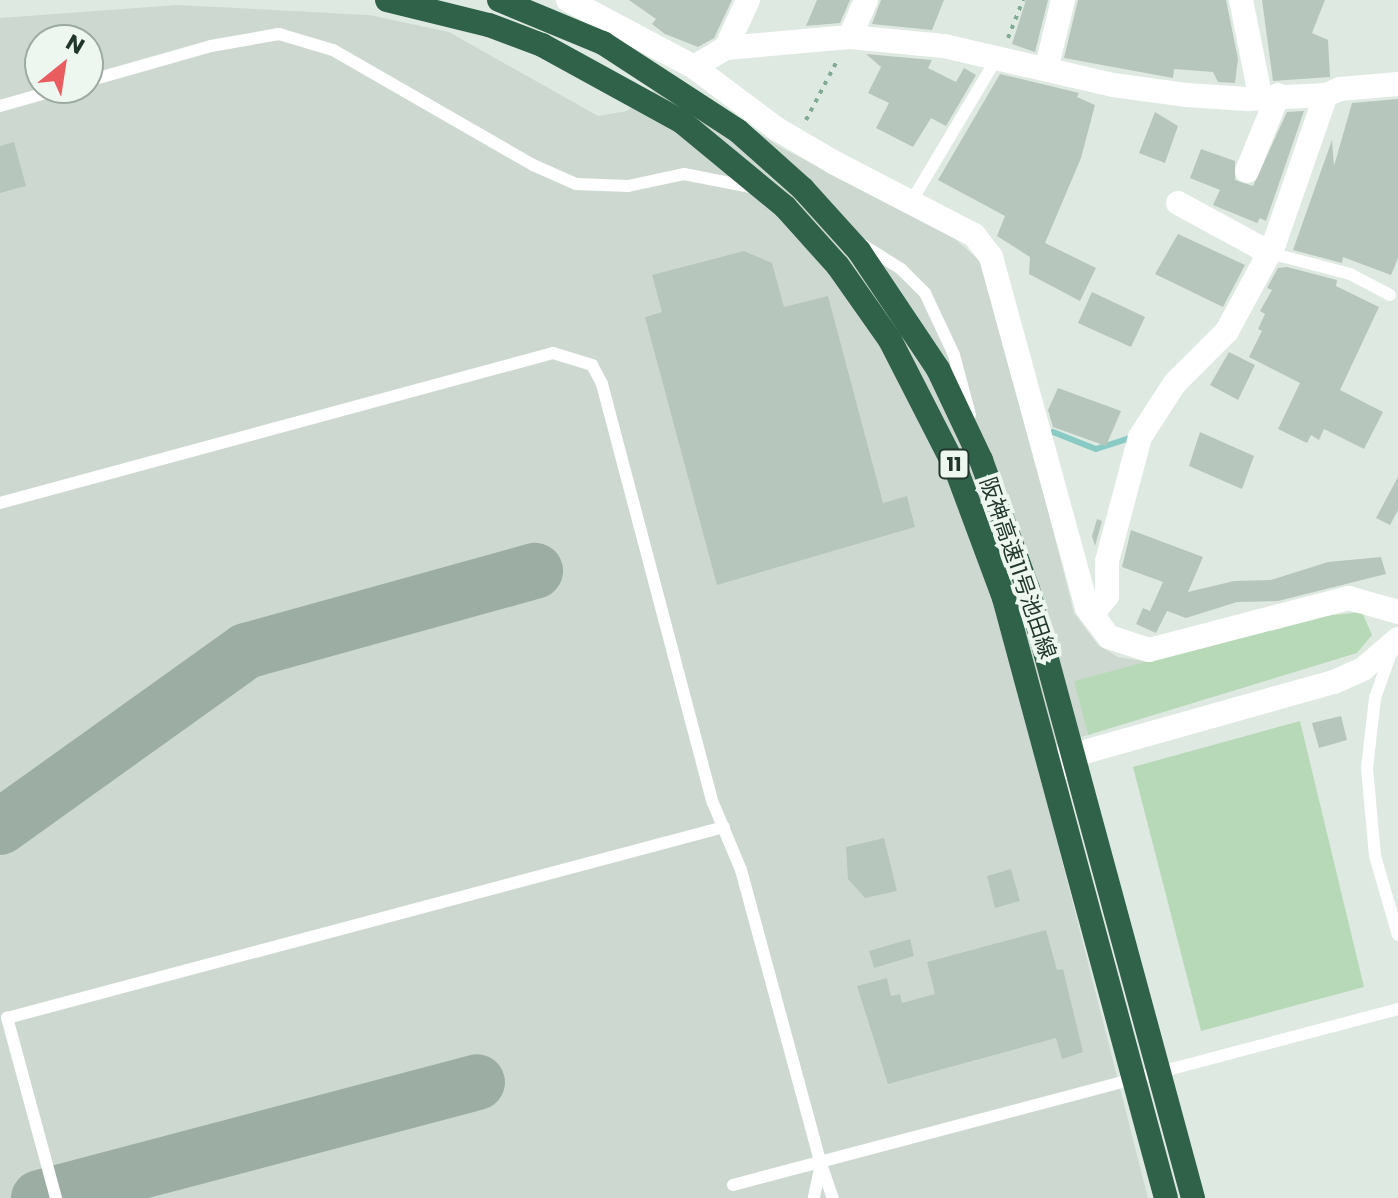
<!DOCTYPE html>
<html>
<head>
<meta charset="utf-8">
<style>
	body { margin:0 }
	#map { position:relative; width:1398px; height:1198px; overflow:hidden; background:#dee9e1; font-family:Poppins,"Noto Sans JP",sans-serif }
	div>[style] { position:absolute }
	.built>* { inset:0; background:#cdd9d0 }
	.green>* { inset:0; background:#b8d9b8 }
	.stream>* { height:6px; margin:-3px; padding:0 3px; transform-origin:3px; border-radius:3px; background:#89cbc4 }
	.taxiway>* { height:56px; margin:-28px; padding:0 28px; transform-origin:28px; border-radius:28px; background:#9caea4 }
	.building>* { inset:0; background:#b7c6bd }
	.path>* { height:4px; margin-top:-2px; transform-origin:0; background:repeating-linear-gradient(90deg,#81ab92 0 4px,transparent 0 10px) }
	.lane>* { height:12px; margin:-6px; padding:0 6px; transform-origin:6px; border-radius:6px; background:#fff }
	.street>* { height:24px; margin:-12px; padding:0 12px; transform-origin:12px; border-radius:12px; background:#fff }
	.secondary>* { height:24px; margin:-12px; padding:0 12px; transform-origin:12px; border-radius:12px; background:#fff }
	.highway>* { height:24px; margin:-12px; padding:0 12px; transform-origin:12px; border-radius:12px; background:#2f6249 }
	span { translate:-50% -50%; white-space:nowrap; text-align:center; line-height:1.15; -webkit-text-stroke:8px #eef6f0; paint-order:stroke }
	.shield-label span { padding:2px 6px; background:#eef6f0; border:2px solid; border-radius:6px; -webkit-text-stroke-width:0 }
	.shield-label { font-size:20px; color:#21372b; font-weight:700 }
	.street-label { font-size:22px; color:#21372b }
	.north { position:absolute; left:24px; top:24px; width:80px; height:80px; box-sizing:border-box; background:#eef6f0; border:2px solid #9caaa1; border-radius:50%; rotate:30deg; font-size:22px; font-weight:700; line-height:32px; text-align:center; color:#21372b }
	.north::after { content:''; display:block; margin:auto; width:28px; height:36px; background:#e95d60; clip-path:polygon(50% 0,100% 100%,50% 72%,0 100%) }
</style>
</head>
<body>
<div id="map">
	<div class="built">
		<div style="clip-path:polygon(evenodd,177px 5px,369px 15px,449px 32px,598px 116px,627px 111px,674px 75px,780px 147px,953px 237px,980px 261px,992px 290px,1074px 613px,1098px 645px,1118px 657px,1149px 662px,1075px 681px,1088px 735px,1034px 751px,1148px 1198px,0 1198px,0 18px,177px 5px,40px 40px,88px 40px,88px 88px,40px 88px,40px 40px)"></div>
	</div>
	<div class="green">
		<div style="clip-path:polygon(1362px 612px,1372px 635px,1357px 653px,1088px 735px,1074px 681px,1314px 617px)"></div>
		<div style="clip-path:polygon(1300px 721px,1364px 987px,1201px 1031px,1133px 767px)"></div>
	</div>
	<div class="stream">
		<div style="left:1053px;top:432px;width:46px;rotate:21.6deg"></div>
		<div style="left:1096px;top:449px;width:33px;rotate:-18deg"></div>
	</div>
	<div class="taxiway">
		<div style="left:0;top:827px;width:302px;rotate:-35.6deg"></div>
		<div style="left:246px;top:651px;width:300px;rotate:-15.5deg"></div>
		<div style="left:39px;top:1198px;width:453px;rotate:-14.8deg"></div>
	</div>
	<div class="building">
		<div style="clip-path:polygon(629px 0,732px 0,714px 38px,698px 47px,665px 34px,652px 24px,656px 19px)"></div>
		<div style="clip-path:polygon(817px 0,850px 0,840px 23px,806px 26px)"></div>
		<div style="clip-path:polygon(881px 0,944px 0,932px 30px,872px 24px)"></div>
		<div style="clip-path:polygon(1026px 0,1048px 0,1035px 52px,1012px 44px)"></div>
		<div style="clip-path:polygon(1078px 0,1226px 0,1238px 59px,1235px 83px,1218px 82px,1213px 72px,1174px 69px,1173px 78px,1064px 58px)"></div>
		<div style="clip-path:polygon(1262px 0,1325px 0,1312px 33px,1328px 40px,1330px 77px,1273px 81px)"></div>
		<div style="clip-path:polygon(866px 54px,932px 60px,928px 68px,956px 82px,964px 68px,976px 75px,946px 126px,931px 118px,913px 147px,876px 128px,889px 103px,868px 93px,881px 67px)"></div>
		<div style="clip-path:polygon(1000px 74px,1079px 93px,1077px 97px,1095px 105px,1081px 158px,1045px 243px,1096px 268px,1080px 301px,1029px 274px,1030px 257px,997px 236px,1005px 216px,938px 180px)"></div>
		<div style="clip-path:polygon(1398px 99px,1398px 258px,1391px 275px,1343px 257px,1342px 263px,1293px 250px,1332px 140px,1334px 166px,1352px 103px)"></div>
		<div style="clip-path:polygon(1304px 111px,1266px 221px,1260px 218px,1257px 223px,1213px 205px,1220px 190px,1190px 178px,1201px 149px,1235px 161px,1235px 180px,1253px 186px,1287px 112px)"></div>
		<div style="clip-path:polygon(1155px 112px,1178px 126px,1165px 163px,1139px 153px)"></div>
		<div style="clip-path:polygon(14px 142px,26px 186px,0 193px,0 146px)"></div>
		<div style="clip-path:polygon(1178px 234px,1245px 265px,1223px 307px,1155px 274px)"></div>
		<div style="clip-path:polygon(744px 251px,772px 263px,784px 307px,828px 296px,883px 503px,907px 496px,915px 527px,717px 585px,645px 317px,662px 312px,652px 275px)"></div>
		<div style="clip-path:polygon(1287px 267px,1337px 280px,1336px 286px,1379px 307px,1340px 390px,1383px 412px,1364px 449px,1324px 429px,1319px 440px,1311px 435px,1307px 443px,1278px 429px,1300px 383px,1249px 357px,1262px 331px,1258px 329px,1265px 314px,1260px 311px,1272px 290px,1267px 288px,1278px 268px)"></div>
		<div style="clip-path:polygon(1092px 292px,1145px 317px,1131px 347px,1078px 323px)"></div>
		<div style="clip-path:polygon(1229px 352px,1255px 365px,1238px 400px,1210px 385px)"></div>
		<div style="clip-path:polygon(1058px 388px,1121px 411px,1106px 446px,1053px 427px,1048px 410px)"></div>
		<div style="clip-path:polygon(1200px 432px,1254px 456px,1242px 489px,1189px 466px)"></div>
		<div style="clip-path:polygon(1398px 477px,1398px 510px,1390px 525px,1376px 518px)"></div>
		<div style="clip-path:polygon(1097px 519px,1102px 521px,1095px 546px,1092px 536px)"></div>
		<div style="clip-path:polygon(1131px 530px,1203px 557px,1188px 592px,1234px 581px,1271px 580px,1328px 562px,1381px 557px,1386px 574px,1278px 601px,1237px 602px,1186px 618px,1167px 611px,1156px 633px,1136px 624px,1143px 608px,1150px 611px,1163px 582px,1122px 567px)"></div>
		<div style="clip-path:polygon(1341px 716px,1347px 740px,1319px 748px,1312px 723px)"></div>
		<div style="clip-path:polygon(884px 838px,897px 891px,865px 898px,848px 879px,846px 847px)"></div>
		<div style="clip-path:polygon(1011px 869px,1020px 901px,995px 908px,987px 876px)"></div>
		<div style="clip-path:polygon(1046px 930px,1057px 970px,1063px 969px,1083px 1052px,1062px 1059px,1056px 1038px,888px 1084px,857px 986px,887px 978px,891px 996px,900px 994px,902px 1003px,935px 994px,927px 962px)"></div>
		<div style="clip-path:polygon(910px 939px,914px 956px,874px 968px,869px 951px)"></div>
	</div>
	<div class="path">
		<div style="left:1008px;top:38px;width:41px;rotate:-68.5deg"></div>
		<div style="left:806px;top:120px;width:67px;rotate:-62.3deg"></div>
	</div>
	<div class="lane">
		<div style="left:88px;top:81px;width:128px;rotate:-15.9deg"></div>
		<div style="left:211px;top:46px;width:69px;rotate:-10deg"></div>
		<div style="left:279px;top:34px;width:56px;rotate:16.5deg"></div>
		<div style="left:333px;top:50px;width:231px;rotate:29.9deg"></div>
		<div style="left:533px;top:165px;width:47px;rotate:23.8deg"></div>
		<div style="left:576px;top:184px;width:52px;rotate:2.2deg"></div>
		<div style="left:628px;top:186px;width:57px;rotate:-12.1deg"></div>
		<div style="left:684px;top:174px;width:72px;rotate:11.2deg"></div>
		<div style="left:0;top:106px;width:66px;rotate:-15.9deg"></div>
		<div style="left:911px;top:202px;width:170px;rotate:-59.2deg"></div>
		<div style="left:863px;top:245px;width:45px;rotate:32.3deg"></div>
		<div style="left:901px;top:269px;width:34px;rotate:45deg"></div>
		<div style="left:925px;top:293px;width:68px;rotate:64.9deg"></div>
		<div style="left:954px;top:355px;width:62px;rotate:75.1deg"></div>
		<div style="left:1270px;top:253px;width:83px;rotate:14.7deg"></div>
		<div style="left:1350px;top:274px;width:45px;rotate:27.7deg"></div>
		<div style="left:0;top:503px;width:573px;rotate:-15.18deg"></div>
		<div style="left:553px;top:353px;width:41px;rotate:17.1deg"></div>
		<div style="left:592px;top:365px;width:21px;rotate:62deg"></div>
		<div style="left:602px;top:384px;width:433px;rotate:75.2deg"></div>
		<div style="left:713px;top:803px;width:73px;rotate:67.3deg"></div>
		<div style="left:741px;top:870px;width:305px;rotate:74.8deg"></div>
		<div style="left:821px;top:1164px;width:35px;rotate:102deg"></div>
		<div style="left:1392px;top:650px;width:51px;rotate:109.5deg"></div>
		<div style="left:1375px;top:698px;width:70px;rotate:96.5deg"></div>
		<div style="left:1367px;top:768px;width:88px;rotate:84.8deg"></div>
		<div style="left:1375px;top:856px;width:82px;rotate:73.8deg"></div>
		<div style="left:821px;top:1164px;width:36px;rotate:71deg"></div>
		<div style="left:733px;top:1185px;width:688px;rotate:-14.82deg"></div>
		<div style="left:56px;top:1198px;width:187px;rotate:-105.2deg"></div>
		<div style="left:7px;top:1018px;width:742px;rotate:-14.92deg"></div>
	</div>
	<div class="street">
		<div style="left:568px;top:0;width:143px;rotate:28deg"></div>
		<div style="left:694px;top:67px;width:104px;rotate:36.8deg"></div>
		<div style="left:777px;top:129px;width:67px;rotate:30.4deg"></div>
		<div style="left:835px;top:163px;width:157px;rotate:27.4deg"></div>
		<div style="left:974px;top:235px;width:28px;rotate:52deg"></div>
		<div style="left:991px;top:257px;width:364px;rotate:74.7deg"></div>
		<div style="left:1087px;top:608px;width:36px;rotate:53deg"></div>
		<div style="left:1109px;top:637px;width:42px;rotate:18deg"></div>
		<div style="left:1149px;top:650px;width:207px;rotate:-14.6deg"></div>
		<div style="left:1349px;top:598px;width:51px;rotate:15.9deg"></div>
		<div style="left:1241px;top:0;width:97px;rotate:78.7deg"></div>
		<div style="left:850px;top:37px;width:40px;rotate:-66.6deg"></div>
		<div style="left:726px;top:48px;width:53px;rotate:-65.4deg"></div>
		<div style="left:1047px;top:66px;width:68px;rotate:-76.4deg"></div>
		<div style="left:694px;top:67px;width:37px;rotate:-31deg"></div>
		<div style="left:726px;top:48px;width:124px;rotate:-5.1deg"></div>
		<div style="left:850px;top:37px;width:94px;rotate:5.5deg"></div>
		<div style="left:944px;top:46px;width:173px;rotate:13deg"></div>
		<div style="left:1113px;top:85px;width:75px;rotate:7.7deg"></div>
		<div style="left:1187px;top:95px;width:60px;rotate:3.8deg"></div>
		<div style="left:1247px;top:99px;width:79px;rotate:-2.9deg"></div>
		<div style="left:1326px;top:95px;width:15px;rotate:-23deg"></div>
		<div style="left:1340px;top:89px;width:58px;rotate:-4.9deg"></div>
		<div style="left:1247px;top:171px;width:82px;rotate:-67.8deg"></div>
		<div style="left:1178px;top:203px;width:105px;rotate:28.5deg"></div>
		<div style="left:1092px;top:614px;width:23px;rotate:-50deg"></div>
		<div style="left:1107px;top:596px;width:35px;rotate:-90deg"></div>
		<div style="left:1107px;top:561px;width:128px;rotate:-75.1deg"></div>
		<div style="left:1140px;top:437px;width:64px;rotate:-57.1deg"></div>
		<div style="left:1175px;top:383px;width:74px;rotate:-45deg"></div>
		<div style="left:1227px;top:331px;width:99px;rotate:-61.6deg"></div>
		<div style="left:1274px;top:244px;width:158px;rotate:-70.8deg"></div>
	</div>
	<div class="secondary">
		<div style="left:1065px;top:767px;width:9px;rotate:-103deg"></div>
		<div style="left:1063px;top:758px;width:281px;rotate:-15.7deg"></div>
		<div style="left:1334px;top:682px;width:32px;rotate:-24deg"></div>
		<div style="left:1363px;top:669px;width:46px;rotate:-40.6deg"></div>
	</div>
	<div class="highway">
		<div style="left:387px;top:0;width:105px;rotate:13.8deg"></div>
		<div style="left:489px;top:25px;width:57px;rotate:20.7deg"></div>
		<div style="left:542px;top:45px;width:160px;rotate:28.8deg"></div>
		<div style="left:682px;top:122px;width:134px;rotate:39.5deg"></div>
		<div style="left:785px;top:207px;width:79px;rotate:48.1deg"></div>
		<div style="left:838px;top:266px;width:90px;rotate:54.9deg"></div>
		<div style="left:890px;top:340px;width:145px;rotate:62.9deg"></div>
		<div style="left:956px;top:469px;width:138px;rotate:69.6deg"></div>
		<div style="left:1004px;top:598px;width:621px;rotate:74.89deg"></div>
		<div style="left:499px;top:0;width:113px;rotate:22.5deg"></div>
		<div style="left:603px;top:43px;width:161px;rotate:33.1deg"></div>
		<div style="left:738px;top:131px;width:87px;rotate:41.7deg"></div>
		<div style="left:803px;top:189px;width:84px;rotate:47.9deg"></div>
		<div style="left:859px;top:251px;width:142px;rotate:56.2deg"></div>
		<div style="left:938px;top:369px;width:101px;rotate:64.7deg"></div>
		<div style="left:981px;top:460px;width:137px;rotate:70deg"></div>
		<div style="left:1028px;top:589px;width:631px;rotate:74.84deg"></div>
	</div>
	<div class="shield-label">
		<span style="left:954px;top:464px">11</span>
	</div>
	<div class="street-label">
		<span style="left:1018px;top:568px;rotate:71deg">阪神高速11号池田線</span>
	</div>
	<div class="north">N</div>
</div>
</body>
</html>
